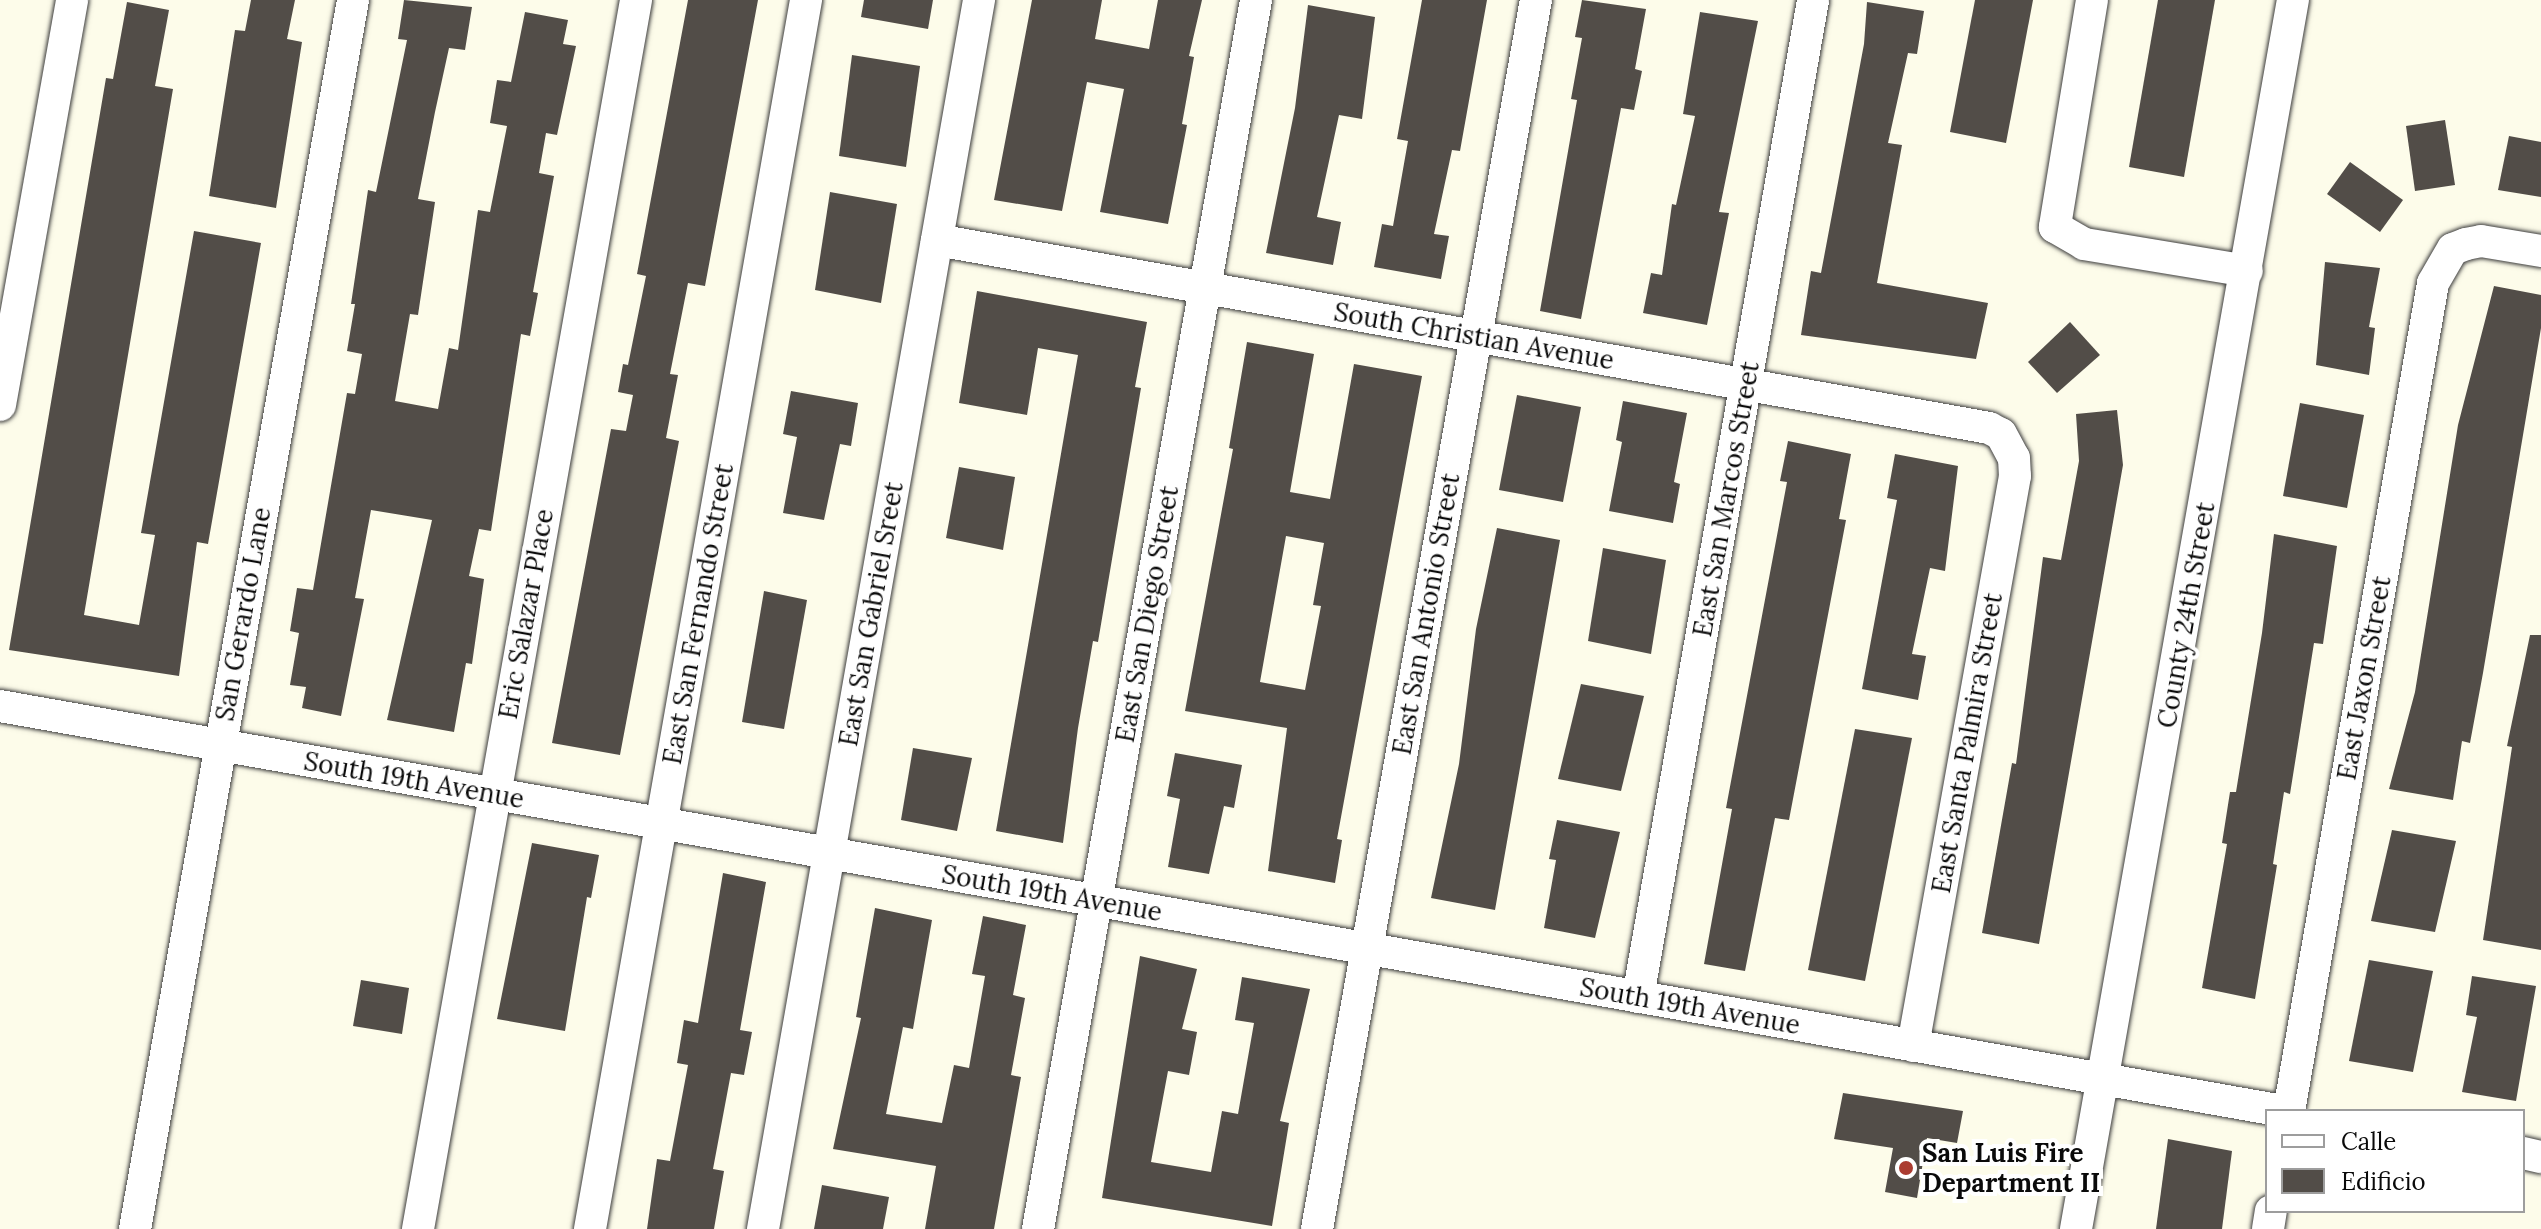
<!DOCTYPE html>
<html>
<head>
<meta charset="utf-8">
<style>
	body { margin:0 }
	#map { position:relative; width:2541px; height:1229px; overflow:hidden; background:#fdfcea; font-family:Lora,serif }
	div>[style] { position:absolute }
	.building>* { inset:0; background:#524d48 }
	.roads { filter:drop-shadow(0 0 2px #3d3d3d) drop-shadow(0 0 2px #3d3d3d) }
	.minor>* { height:32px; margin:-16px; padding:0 16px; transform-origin:16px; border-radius:16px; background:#fff }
	.dots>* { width:22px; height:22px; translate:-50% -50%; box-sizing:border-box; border:4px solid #fff; border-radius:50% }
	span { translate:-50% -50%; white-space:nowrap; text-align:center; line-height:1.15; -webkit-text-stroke:8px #fff; paint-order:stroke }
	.street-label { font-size:26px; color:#0a0a0a }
	.poi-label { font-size:26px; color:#0a0a0a; font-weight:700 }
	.left { translate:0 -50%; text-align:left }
	.legend { position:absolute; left:2265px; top:1109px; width:260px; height:104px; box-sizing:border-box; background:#fff; border:2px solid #9d9d9d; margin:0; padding:10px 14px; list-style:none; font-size:24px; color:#0a0a0a }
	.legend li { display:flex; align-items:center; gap:16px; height:40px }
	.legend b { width:40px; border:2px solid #9d9d9d }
</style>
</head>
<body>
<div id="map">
	<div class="building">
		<div style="clip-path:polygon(251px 0,295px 0,287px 39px,302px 42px,276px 208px,209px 196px,235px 30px,245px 31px)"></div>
		<div style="clip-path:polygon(404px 0,472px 7px,465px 50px,449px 48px,435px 112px,418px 199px,435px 202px,418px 315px,410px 314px,395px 401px,438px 409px,449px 348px,458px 350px,478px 210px,490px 212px,507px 126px,490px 123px,497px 80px,511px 82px,525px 12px,568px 20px,563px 44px,576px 46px,557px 135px,546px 133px,539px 173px,554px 176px,533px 292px,538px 293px,530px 336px,521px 334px,491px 531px,479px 529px,469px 576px,484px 579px,472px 664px,466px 663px,454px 732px,387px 720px,432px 520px,371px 510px,355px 598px,364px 599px,341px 716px,302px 708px,306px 687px,290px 685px,299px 633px,290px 631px,297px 588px,313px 590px,347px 393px,355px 394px,362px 354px,347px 351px,355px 304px,351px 304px,368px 190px,376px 192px,407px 40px,398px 39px)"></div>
		<div style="clip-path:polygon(688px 0,758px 0,705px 286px,688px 283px,670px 374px,678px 375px,666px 438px,679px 441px,620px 755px,552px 743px,611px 429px,626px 431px,633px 395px,618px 392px,623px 364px,628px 365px,646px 276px,637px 274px)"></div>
		<div style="clip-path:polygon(864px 0,933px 0,928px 29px,861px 17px)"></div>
		<div style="clip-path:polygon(1032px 0,1102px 0,1095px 39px,1149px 49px,1158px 0,1202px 0,1189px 56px,1194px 57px,1182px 124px,1187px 125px,1168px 224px,1100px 212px,1124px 89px,1087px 82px,1062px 211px,994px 200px)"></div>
		<div style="clip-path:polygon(1422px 0,1487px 0,1460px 151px,1452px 150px,1434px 234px,1449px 236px,1441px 279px,1374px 267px,1382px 224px,1393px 226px,1408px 141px,1397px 139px)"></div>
		<div style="clip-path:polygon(1582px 0,1646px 9px,1635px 69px,1642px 71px,1634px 110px,1621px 108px,1581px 319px,1540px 311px,1577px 100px,1571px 99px,1582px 38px,1575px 37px)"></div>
		<div style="clip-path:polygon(1975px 0,2033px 0,2006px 143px,1950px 132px)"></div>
		<div style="clip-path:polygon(2158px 0,2215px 0,2184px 177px,2129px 167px)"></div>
		<div style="clip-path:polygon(127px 2px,169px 10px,155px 86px,173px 89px,84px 615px,139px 625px,155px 535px,141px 533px,194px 231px,261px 243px,208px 544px,197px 542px,179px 676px,9px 650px,106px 78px,113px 79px)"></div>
		<div style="clip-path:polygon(1867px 2px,1924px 11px,1917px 54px,1908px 53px,1888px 143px,1902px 145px,1877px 283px,1988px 303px,1976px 359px,1801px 335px,1811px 271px,1821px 273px,1864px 44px)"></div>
		<div style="clip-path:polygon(1308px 5px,1375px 17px,1362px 119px,1339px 115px,1317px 217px,1341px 222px,1333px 265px,1266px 253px,1295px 108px)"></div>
		<div style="clip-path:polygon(1700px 12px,1758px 21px,1719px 212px,1729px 213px,1707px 325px,1643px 313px,1651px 273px,1662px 275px,1672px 204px,1676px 205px,1695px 116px,1683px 114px)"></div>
		<div style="clip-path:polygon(852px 55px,920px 66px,906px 167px,839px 156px)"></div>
		<div style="clip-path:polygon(2445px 120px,2455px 185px,2415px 191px,2406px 126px)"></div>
		<div style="clip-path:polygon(2509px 136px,2541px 142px,2541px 197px,2498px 190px)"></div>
		<div style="clip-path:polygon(2350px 162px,2403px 200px,2380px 232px,2327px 194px)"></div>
		<div style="clip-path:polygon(830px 192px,897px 204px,881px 303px,815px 290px)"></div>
		<div style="clip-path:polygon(2325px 262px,2380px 268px,2369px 327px,2375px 328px,2369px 375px,2316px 365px)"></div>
		<div style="clip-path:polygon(2494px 286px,2541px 295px,2541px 328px,2483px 673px,2470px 743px,2462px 741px,2453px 800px,2389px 789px,2415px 692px,2458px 425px)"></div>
		<div style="clip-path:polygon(977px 291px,1147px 322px,1135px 387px,1141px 388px,1098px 642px,1093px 641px,1078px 728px,1063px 843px,996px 831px,1078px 355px,1038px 348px,1027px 415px,959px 403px)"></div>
		<div style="clip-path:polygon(2070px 322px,2100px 355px,2057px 393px,2028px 362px)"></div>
		<div style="clip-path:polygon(evenodd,1247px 342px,1314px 354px,1290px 492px,1330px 499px,1354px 364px,1422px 376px,1337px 839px,1342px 840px,1335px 883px,1268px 871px,1287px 728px,1185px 711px,1233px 449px,1229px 448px,1247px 342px,1286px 536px,1324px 543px,1313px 605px,1321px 606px,1305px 690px,1260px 682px,1286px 536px)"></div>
		<div style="clip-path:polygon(791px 391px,858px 403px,851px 446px,840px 444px,824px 520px,783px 513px,797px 437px,783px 434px)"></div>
		<div style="clip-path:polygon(1517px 395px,1581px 407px,1563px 502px,1499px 490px)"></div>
		<div style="clip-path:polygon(1623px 401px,1687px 413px,1674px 482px,1680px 484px,1673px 523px,1609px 511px,1622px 442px,1616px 440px)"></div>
		<div style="clip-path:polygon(2300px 403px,2364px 415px,2347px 508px,2283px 496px)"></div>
		<div style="clip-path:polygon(2117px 410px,2123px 465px,2039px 944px,1982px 933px,2012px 763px,2016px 764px,2043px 557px,2061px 560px,2079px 461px,2076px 414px)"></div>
		<div style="clip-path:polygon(1788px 441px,1851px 454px,1839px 519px,1846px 520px,1789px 820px,1775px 818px,1745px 971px,1704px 964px,1732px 809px,1726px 808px,1787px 482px,1780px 481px)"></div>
		<div style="clip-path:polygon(1895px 454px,1958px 466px,1945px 571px,1930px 568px,1912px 654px,1926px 656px,1918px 700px,1862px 689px,1897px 500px,1887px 498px)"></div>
		<div style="clip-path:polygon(959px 467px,1015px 477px,1003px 550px,946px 538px)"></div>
		<div style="clip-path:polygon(1497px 528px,1560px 540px,1495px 910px,1431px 898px,1459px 764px,1476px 629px)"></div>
		<div style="clip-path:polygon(2274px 534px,2337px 546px,2323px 644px,2314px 643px,2290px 794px,2284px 792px,2273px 864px,2277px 865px,2255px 999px,2202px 988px,2227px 844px,2222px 843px,2230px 792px,2236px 792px,2262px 633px)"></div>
		<div style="clip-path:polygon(1603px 548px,1666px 560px,1651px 654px,1588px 641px)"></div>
		<div style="clip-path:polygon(764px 591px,807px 600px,784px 729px,742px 722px)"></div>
		<div style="clip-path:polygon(2530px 635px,2541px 635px,2541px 950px,2483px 940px,2512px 747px,2507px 746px)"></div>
		<div style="clip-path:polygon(1581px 684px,1644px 696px,1621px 791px,1558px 779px)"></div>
		<div style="clip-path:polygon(1855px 729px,1912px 738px,1865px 981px,1808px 970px)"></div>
		<div style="clip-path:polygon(913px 748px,972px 758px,957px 831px,901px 820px)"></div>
		<div style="clip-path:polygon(1175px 753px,1242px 765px,1234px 808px,1224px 806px,1209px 874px,1168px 867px,1180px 799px,1167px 796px)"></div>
		<div style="clip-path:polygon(1557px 820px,1620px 832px,1595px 938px,1544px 928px,1556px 860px,1549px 859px)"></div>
		<div style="clip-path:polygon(2392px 830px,2456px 841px,2435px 932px,2371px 921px)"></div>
		<div style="clip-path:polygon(532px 843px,599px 855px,591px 898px,587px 897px,565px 1031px,497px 1019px)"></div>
		<div style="clip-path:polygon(723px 873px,766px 882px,740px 1030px,752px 1032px,744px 1075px,731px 1073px,713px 1169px,724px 1171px,714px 1229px,647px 1229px,657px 1159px,670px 1161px,688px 1065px,677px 1063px,684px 1020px,698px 1023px)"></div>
		<div style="clip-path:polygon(875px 908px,932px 920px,913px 1029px,903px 1027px,886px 1114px,942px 1123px,954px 1065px,969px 1068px,985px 976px,972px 974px,983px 916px,1026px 925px,1013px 995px,1025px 998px,1011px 1075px,1021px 1077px,994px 1229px,925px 1229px,936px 1166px,833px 1149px,861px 1018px,856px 1017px)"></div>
		<div style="clip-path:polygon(1140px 956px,1197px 969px,1182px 1029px,1197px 1032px,1189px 1075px,1168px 1071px,1151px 1162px,1211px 1172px,1222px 1111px,1238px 1114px,1254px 1023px,1235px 1020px,1242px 977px,1310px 989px,1280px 1121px,1289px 1123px,1272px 1226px,1102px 1198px)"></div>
		<div style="clip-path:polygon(2369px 960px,2433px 971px,2413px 1072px,2349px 1061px)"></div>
		<div style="clip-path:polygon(2472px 976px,2536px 986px,2516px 1101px,2462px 1092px,2477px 1017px,2466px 1015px)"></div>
		<div style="clip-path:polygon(361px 980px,409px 988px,402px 1034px,353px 1026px)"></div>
		<div style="clip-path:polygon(1843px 1093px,1963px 1111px,1957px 1143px,1927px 1138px,1917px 1198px,1885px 1192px,1893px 1148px,1834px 1139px)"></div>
		<div style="clip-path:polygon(2168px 1139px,2232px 1151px,2222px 1229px,2156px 1229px)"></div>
		<div style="clip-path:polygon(822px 1185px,889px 1197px,883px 1229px,814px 1229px)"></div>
	</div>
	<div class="roads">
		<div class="minor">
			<div style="left:2092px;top:0;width:230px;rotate:99.3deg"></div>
			<div style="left:2055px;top:227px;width:34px;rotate:30deg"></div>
			<div style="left:2084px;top:244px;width:165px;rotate:9.4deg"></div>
			<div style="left:937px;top:240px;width:1069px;rotate:10.13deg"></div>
			<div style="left:1989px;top:428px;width:13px;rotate:27deg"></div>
			<div style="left:2001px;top:434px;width:27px;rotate:62deg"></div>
			<div style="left:2014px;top:458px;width:18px;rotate:87deg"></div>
			<div style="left:2015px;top:476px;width:579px;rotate:100.15deg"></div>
			<div style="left:0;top:405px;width:411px;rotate:-79.9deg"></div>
			<div style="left:0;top:706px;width:2319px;rotate:10.06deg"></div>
			<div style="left:1638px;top:997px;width:1012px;rotate:-80.04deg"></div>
			<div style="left:2289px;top:1111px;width:840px;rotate:-80.13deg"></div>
			<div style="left:2433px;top:283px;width:39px;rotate:-60deg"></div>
			<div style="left:2453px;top:249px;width:14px;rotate:-21deg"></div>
			<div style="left:2466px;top:244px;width:15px;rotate:-11deg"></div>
			<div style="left:2481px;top:241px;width:61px;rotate:9.5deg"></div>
			<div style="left:2523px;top:1153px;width:18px;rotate:13deg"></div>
			<div style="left:135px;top:1229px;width:1248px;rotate:-79.94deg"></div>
			<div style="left:418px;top:1229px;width:1248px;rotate:-79.94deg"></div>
			<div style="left:590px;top:1229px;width:1248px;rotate:-80.03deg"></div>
			<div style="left:763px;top:1229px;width:1248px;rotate:-80.03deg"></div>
			<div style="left:1038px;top:1229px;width:1248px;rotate:-79.94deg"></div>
			<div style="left:1317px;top:1229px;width:1248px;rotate:-79.9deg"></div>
			<div style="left:2076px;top:1229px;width:1248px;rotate:-79.99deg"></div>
			<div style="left:2268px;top:1229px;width:18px;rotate:-81deg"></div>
		</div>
	</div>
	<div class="dots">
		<div style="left:1906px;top:1168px;background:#ab3c31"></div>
	</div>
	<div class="street-label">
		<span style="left:1474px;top:336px;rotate:10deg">South Christian Avenue</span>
		<span style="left:1726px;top:499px;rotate:-80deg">East San Marcos Street</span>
		<span style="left:243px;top:614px;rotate:-80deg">San Gerardo Lane</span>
		<span style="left:526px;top:614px;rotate:-80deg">Eric Salazar Place</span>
		<span style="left:698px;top:614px;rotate:-80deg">East San Fernando Street</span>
		<span style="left:871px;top:614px;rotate:-80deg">East San Gabriel Sreet</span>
		<span style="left:1147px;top:614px;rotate:-80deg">East San Diego Street</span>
		<span style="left:1426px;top:614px;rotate:-80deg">East San Antonio Street</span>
		<span style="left:2186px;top:615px;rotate:-80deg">County 24th Street</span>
		<span style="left:2364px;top:678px;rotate:-80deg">East Jaxon Street</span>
		<span style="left:1967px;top:743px;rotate:-80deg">East Santa Palmira Street</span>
		<span style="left:414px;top:780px;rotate:10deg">South 19th Avenue</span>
		<span style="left:1052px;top:893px;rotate:10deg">South 19th Avenue</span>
		<span style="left:1690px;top:1006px;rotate:10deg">South 19th Avenue</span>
	</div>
	<div class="poi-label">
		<span class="left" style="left:1922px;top:1168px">San Luis Fire<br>Department II</span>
	</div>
	<ul class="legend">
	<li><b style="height:10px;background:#fff"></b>Calle</li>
	<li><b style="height:22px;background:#524d48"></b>Edificio</li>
	</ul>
</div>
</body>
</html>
